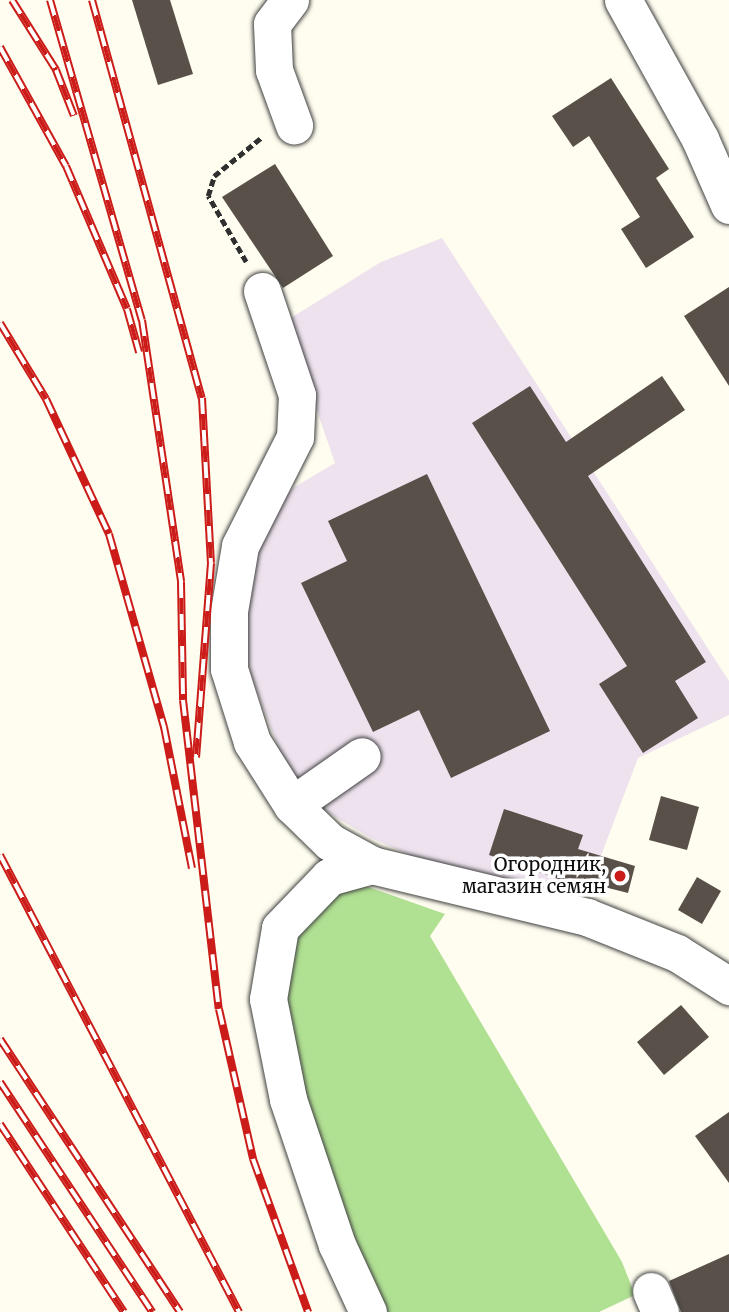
<!DOCTYPE html>
<html>
<head>
<meta charset="utf-8">
<style>
	body { margin:0 }
	#map { position:relative; width:729px; height:1312px; overflow:hidden; background:#fffdef; font-family:Merriweather,serif }
	div>[style] { position:absolute }
	.industrial>* { inset:0; background:#ede2ee }
	.forest>* { inset:0; background:#b0e092 }
	.building>* { inset:0; background:#585049 }
	.path>* { height:4.5px; margin-top:-2.25px; transform-origin:0; background:repeating-linear-gradient(90deg,#303030 0 7px,transparent 0 10.5px) }
	.roads { filter:drop-shadow(0 0 2px #414141) drop-shadow(0 0 2px #414141) }
	.minor>* { height:37px; margin:-18.5px; padding:0 18.5px; transform-origin:18.5px; border-radius:18.5px; background:#fff }
	.rail>* { height:8px; margin-top:-4px; transform-origin:0; background:repeating-linear-gradient(90deg,#fff 0 16px,#cb1c19 0 32px); box-sizing:border-box; border-block:2px solid #cb1c19 }
	.dots>* { width:19px; height:19px; translate:-50% -50%; box-sizing:border-box; border:4px solid #fff; border-radius:50% }
	span { translate:-50% -50%; white-space:nowrap; text-align:center; line-height:1.15; -webkit-text-stroke:7px #fff; paint-order:stroke }
	.poi-label { font-size:19px; color:#0e0e0e }
	.right { translate:-100% -50%; text-align:right }
</style>
</head>
<body>
<div id="map">
	<div class="industrial">
		<div style="clip-path:polygon(442px 238px,729px 681px,729px 715px,638px 758px,588px 890px,558px 895px,437px 867px,371px 838px,322px 809px,284px 763px,252px 678px,240px 624px,251px 567px,269px 517px,293px 488px,335px 463px,286px 321px,381px 262px)"></div>
	</div>
	<div class="forest">
		<div style="clip-path:polygon(360px 884px,445px 914px,430px 936px,622px 1262px,635px 1295px,599px 1312px,375px 1312px,273px 998px,285px 932px,322px 895px)"></div>
	</div>
	<div class="building">
		<div style="clip-path:polygon(132px 0,170px 0,193px 74px,158px 85px)"></div>
		<div style="clip-path:polygon(611px 78px,669px 169px,656px 178px,694px 237px,646px 268px,621px 229px,640px 217px,589px 136px,573px 147px,552px 116px)"></div>
		<div style="clip-path:polygon(275px 164px,333px 256px,283px 288px,222px 197px)"></div>
		<div style="clip-path:polygon(729px 287px,729px 386px,684px 316px)"></div>
		<div style="clip-path:polygon(662px 376px,685px 410px,588px 476px,706px 662px,675px 681px,698px 718px,643px 753px,599px 684px,627px 666px,472px 423px,530px 386px,566px 442px)"></div>
		<div style="clip-path:polygon(427px 474px,550px 731px,451px 778px,419px 710px,373px 732px,301px 583px,347px 561px,328px 521px)"></div>
		<div style="clip-path:polygon(661px 796px,699px 807px,687px 850px,649px 840px)"></div>
		<div style="clip-path:polygon(504px 809px,583px 835px,578px 849px,635px 866px,628px 893px,569px 878px,567px 882px,489px 855px)"></div>
		<div style="clip-path:polygon(697px 877px,721px 891px,702px 924px,678px 910px)"></div>
		<div style="clip-path:polygon(681px 1005px,709px 1037px,664px 1075px,637px 1042px)"></div>
		<div style="clip-path:polygon(729px 1112px,729px 1183px,695px 1136px)"></div>
		<div style="clip-path:polygon(729px 1254px,729px 1312px,681px 1312px,669px 1281px)"></div>
	</div>
	<div class="path">
		<div style="left:246px;top:262px;width:76px;rotate:-119.9deg"></div>
		<div style="left:208px;top:196px;width:21px;rotate:-73deg"></div>
		<div style="left:214px;top:176px;width:62px;rotate:-39.1deg"></div>
	</div>
	<div class="roads">
		<div class="minor">
			<div style="left:290px;top:0;width:30px;rotate:127deg"></div>
			<div style="left:272px;top:24px;width:46px;rotate:87.5deg"></div>
			<div style="left:274px;top:70px;width:59px;rotate:70deg"></div>
			<div style="left:623px;top:0;width:159px;rotate:61deg"></div>
			<div style="left:700px;top:139px;width:72px;rotate:66.3deg"></div>
			<div style="left:262px;top:291px;width:110px;rotate:71.4deg"></div>
			<div style="left:297px;top:395px;width:42px;rotate:92.7deg"></div>
			<div style="left:295px;top:437px;width:122px;rotate:116.8deg"></div>
			<div style="left:240px;top:546px;width:66px;rotate:99.6deg"></div>
			<div style="left:229px;top:611px;width:58px;rotate:90deg"></div>
			<div style="left:229px;top:669px;width:77px;rotate:72.5deg"></div>
			<div style="left:252px;top:742px;width:75px;rotate:57.6deg"></div>
			<div style="left:292px;top:805px;width:53px;rotate:44.2deg"></div>
			<div style="left:330px;top:842px;width:48px;rotate:28.7deg"></div>
			<div style="left:372px;top:865px;width:221px;rotate:13.6deg"></div>
			<div style="left:587px;top:917px;width:97px;rotate:21.8deg"></div>
			<div style="left:677px;top:953px;width:62px;rotate:32.4deg"></div>
			<div style="left:292px;top:805px;width:85px;rotate:-35deg"></div>
			<div style="left:651px;top:1291px;width:23px;rotate:67deg"></div>
			<div style="left:368px;top:1312px;width:74px;rotate:-114.8deg"></div>
			<div style="left:337px;top:1245px;width:154px;rotate:-108.6deg"></div>
			<div style="left:288px;top:1099px;width:102px;rotate:-101.3deg"></div>
			<div style="left:268px;top:999px;width:72px;rotate:-80.4deg"></div>
			<div style="left:280px;top:928px;width:71px;rotate:-46.1deg"></div>
			<div style="left:329px;top:877px;width:45px;rotate:-15.6deg"></div>
		</div>
	</div>
	<div class="rail">
		<div style="left:12px;top:0;width:83px;rotate:57.8deg"></div>
		<div style="left:56px;top:70px;width:49px;rotate:68.6deg"></div>
		<div style="left:50px;top:0;width:333px;rotate:74deg"></div>
		<div style="left:142px;top:320px;width:265px;rotate:81.5deg"></div>
		<div style="left:181px;top:582px;width:118px;rotate:89deg"></div>
		<div style="left:183px;top:700px;width:311px;rotate:83.4deg"></div>
		<div style="left:219px;top:1009px;width:154px;rotate:77.2deg"></div>
		<div style="left:253px;top:1159px;width:163px;rotate:70.2deg"></div>
		<div style="left:92px;top:0;width:413px;rotate:74.6deg"></div>
		<div style="left:202px;top:398px;width:165px;rotate:86.9deg"></div>
		<div style="left:211px;top:563px;width:195px;rotate:94.4deg"></div>
		<div style="left:0;top:47px;width:136px;rotate:61deg"></div>
		<div style="left:66px;top:166px;width:155px;rotate:66.9deg"></div>
		<div style="left:127px;top:309px;width:45px;rotate:74.4deg"></div>
		<div style="left:0;top:323px;width:89px;rotate:58.8deg"></div>
		<div style="left:46px;top:399px;width:149px;rotate:65deg"></div>
		<div style="left:109px;top:534px;width:201px;rotate:74.1deg"></div>
		<div style="left:164px;top:727px;width:144px;rotate:78.8deg"></div>
		<div style="left:0;top:855px;width:516px;rotate:62.39deg"></div>
		<div style="left:0;top:1039px;width:327px;rotate:56.6deg"></div>
		<div style="left:0;top:1082px;width:276px;rotate:56.5deg"></div>
		<div style="left:0;top:1124px;width:225px;rotate:56.6deg"></div>
	</div>
	<div class="dots">
		<div style="left:620px;top:876px;background:#cb1c19"></div>
	</div>
	<div class="poi-label">
		<span class="right" style="left:606px;top:876px">Огородник,<br>магазин семян</span>
	</div>
</div>
</body>
</html>
